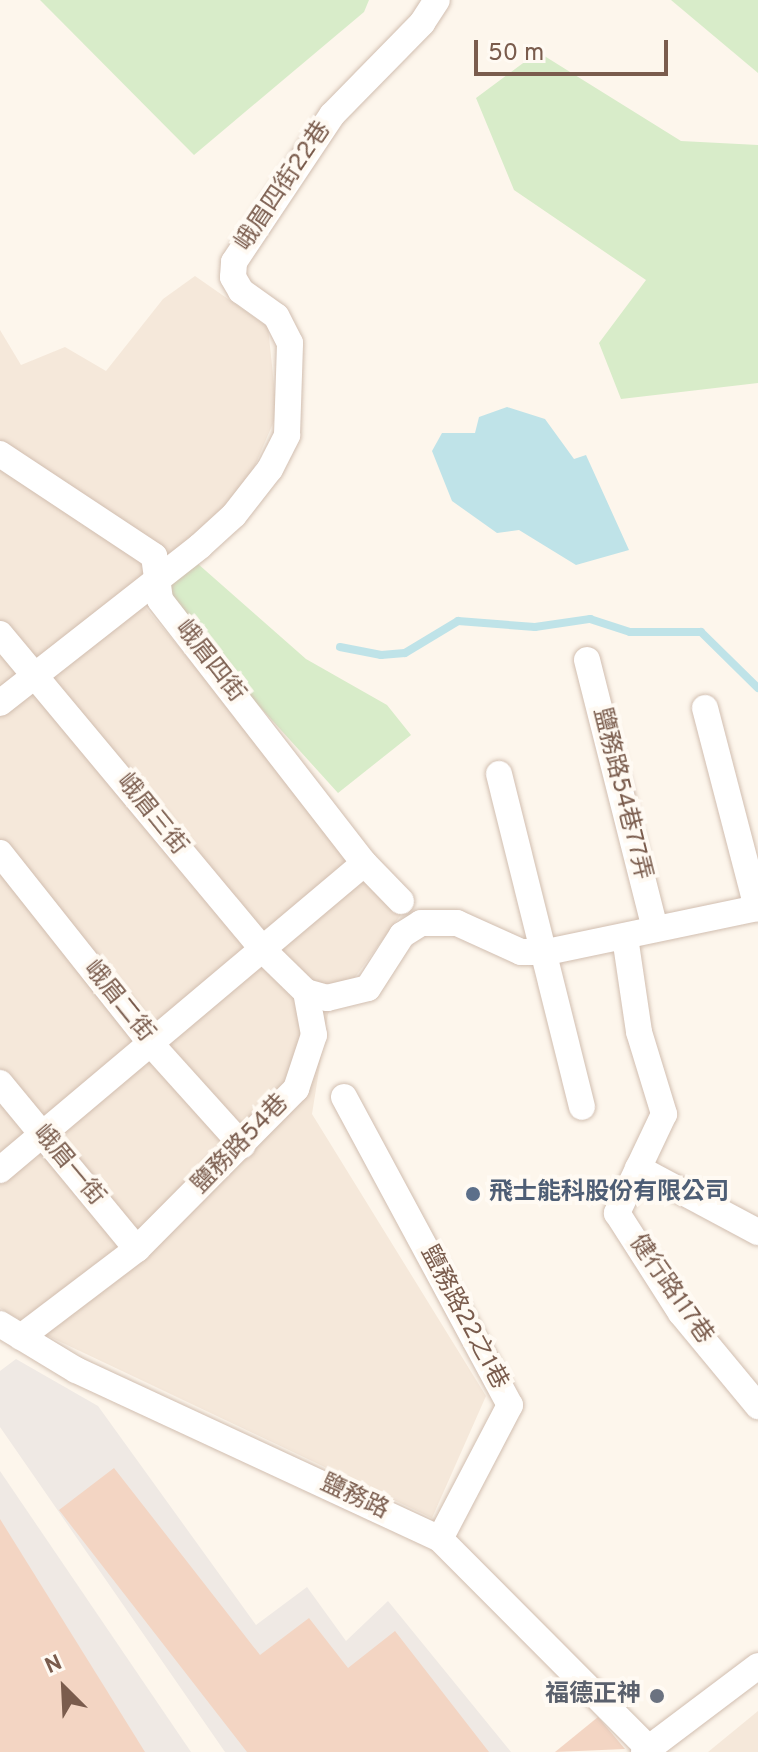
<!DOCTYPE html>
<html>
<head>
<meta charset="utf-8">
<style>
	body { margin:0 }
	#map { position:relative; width:758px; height:1752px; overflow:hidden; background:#fdf6ec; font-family:Overpass,"Noto Sans TC",sans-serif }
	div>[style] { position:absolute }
	.residential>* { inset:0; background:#f5e8da }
	.industrial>* { inset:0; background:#efe9e4 }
	.green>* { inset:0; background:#d8ecc9 }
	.water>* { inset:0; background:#bfe3e8 }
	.stream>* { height:8px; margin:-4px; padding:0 4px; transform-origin:4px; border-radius:4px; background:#bfe3e8 }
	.building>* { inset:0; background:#f3d5c3 }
	.roads { filter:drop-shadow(0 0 2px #d1beb0) drop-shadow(0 0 2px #d1beb0) }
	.minor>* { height:26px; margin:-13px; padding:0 13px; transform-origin:13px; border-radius:13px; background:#fff }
	.dots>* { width:22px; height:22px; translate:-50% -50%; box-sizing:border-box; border:4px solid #fffaf3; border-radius:50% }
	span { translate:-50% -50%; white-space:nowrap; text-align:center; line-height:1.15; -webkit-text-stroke:8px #fffaf3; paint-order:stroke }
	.street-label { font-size:24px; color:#7a5c4d }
	.service-label { font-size:24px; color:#4e5e75; font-weight:700 }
	.left { translate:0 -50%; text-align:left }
	.worship-label { font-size:24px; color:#5b616d; font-weight:700 }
	.right { translate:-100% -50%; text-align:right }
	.north { position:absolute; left:24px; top:1648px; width:80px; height:80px; -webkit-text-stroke:6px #fffaf3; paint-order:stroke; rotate:336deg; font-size:22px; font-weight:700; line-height:32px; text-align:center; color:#7a5c4d }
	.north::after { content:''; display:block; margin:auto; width:28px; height:36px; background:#7a5c4d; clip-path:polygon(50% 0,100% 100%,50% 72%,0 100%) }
	.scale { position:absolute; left:474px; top:40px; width:194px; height:36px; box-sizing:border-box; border:4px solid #7a5c4d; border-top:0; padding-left:10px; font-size:24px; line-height:28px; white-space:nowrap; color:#7a5c4d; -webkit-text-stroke:6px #fffaf3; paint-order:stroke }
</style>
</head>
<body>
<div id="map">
	<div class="residential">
		<div style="clip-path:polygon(195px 276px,268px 327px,277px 414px,233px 517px,133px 593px,403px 912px,328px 1014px,312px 1114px,486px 1396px,432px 1518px,46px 1335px,0 1308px,0 330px,21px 365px,65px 347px,106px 371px,163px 299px)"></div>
		<div style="clip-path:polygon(758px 1711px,758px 1752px,708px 1752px)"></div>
	</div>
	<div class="industrial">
		<div style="clip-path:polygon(16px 1359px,98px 1406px,256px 1625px,307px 1587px,346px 1641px,388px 1601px,511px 1752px,225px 1752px,0 1427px,0 1371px)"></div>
		<div style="clip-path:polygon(0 1471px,191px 1752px,0 1752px)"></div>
	</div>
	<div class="green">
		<div style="clip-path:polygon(40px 0,369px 0,364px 12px,194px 155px)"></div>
		<div style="clip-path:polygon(671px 0,758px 0,758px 73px)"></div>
		<div style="clip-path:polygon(538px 52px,681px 141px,758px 145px,758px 383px,621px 399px,599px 343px,646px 280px,514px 190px,476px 98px)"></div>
		<div style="clip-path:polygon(189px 556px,306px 659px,387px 705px,411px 735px,338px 793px,155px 591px)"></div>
	</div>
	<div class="water">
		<div style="clip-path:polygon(507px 407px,545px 419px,574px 459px,586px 455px,629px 550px,576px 565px,519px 530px,497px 533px,452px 501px,432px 451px,442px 433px,475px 433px,479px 417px)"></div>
	</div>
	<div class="stream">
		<div style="left:340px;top:647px;width:42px;rotate:11deg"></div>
		<div style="left:381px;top:655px;width:24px;rotate:-5deg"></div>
		<div style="left:405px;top:653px;width:62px;rotate:-31.1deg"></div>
		<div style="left:458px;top:621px;width:77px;rotate:4.5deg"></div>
		<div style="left:535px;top:627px;width:56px;rotate:-8.3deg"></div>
		<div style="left:590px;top:619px;width:42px;rotate:18deg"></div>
		<div style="left:630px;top:632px;width:71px"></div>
		<div style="left:701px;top:632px;width:80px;rotate:44.5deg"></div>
	</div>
	<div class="building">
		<div style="clip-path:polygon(114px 1468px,260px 1655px,309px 1618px,348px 1668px,395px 1631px,489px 1752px,247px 1752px,59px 1510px)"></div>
		<div style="clip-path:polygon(0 1519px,145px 1752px,0 1752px)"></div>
		<div style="clip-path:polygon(598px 1717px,625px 1749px,555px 1752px)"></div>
	</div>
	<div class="roads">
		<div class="minor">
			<div style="left:0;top:454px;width:185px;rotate:33.5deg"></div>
			<div style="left:154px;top:556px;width:44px;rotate:82.2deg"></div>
			<div style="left:160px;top:600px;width:333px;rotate:52.2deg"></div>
			<div style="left:364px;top:863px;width:53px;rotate:45.8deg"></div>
			<div style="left:0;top:634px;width:411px;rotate:50.2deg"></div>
			<div style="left:263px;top:950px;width:60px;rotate:44.3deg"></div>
			<div style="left:587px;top:660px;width:277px;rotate:75.8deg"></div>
			<div style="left:0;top:703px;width:254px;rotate:-38.1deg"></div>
			<div style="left:200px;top:546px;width:46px;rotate:-42.4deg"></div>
			<div style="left:234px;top:515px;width:58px;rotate:-52deg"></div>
			<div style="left:270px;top:469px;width:38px;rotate:-63deg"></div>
			<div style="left:287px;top:435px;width:92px;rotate:-88.1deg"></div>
			<div style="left:290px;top:343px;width:30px;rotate:-117deg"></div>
			<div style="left:276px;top:316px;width:43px;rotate:-144.5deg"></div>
			<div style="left:241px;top:291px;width:16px;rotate:-120deg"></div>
			<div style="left:233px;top:277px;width:15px;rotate:-86deg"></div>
			<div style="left:234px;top:262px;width:177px;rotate:-56.3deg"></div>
			<div style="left:332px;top:115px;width:129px;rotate:-45.6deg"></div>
			<div style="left:422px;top:23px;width:27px;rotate:-57deg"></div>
			<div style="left:705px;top:708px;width:207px;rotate:75.4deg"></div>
			<div style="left:499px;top:774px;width:343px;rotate:76deg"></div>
			<div style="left:0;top:853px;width:245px;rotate:51.6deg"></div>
			<div style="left:152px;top:1045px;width:135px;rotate:48deg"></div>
			<div style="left:625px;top:937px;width:96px;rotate:81.6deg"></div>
			<div style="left:639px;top:1032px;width:86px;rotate:73deg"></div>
			<div style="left:664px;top:1114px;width:110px;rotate:115.4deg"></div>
			<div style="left:617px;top:1213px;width:119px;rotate:57.4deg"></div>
			<div style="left:681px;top:1313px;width:121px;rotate:50.4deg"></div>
			<div style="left:0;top:1083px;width:215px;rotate:50.5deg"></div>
			<div style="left:344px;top:1097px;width:350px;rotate:61.7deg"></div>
			<div style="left:510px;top:1405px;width:151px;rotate:117.6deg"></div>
			<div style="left:638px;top:1168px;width:136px;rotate:28.1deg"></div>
			<div style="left:0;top:1170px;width:476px;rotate:-40.1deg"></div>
			<div style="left:0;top:1324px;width:89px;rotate:31.2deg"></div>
			<div style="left:76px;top:1370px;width:401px;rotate:24.9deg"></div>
			<div style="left:440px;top:1539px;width:301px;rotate:45.1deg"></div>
			<div style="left:21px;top:1337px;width:146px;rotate:-37.2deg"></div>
			<div style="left:137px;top:1249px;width:226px;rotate:-45.2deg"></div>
			<div style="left:296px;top:1089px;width:57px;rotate:-71.6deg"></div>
			<div style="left:314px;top:1035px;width:44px;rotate:-100.5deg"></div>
			<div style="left:306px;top:992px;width:22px;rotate:16deg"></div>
			<div style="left:327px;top:998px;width:42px;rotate:-13.7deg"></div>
			<div style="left:368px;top:988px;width:63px;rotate:-57.3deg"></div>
			<div style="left:402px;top:935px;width:22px;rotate:-32deg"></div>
			<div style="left:421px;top:923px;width:36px"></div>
			<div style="left:457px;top:923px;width:70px;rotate:24.4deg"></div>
			<div style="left:521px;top:952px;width:26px"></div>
			<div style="left:547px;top:952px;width:216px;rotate:-11.8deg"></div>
			<div style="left:644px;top:1752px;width:143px;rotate:-37deg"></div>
		</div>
	</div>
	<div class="dots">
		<div style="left:473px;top:1194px;background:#5c6f8a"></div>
		<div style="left:657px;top:1696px;background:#6b7280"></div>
	</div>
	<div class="street-label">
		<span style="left:284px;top:187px;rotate:-56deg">峨眉四街22巷</span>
		<span style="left:209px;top:662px;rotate:52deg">峨眉四街</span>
		<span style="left:621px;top:794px;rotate:76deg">鹽務路54巷77弄</span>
		<span style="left:151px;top:815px;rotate:51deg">峨眉三街</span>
		<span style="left:118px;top:1002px;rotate:51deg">峨眉二街</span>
		<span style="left:241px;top:1145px;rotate:-46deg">鹽務路54巷</span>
		<span style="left:68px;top:1166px;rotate:50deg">峨眉一街</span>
		<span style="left:670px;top:1290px;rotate:55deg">健行路117巷</span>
		<span style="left:463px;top:1318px;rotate:62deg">鹽務路22之1巷</span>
		<span style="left:354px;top:1498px;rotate:25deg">鹽務路</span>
	</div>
	<div class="service-label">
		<span class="left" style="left:489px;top:1194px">飛士能科股份有限公司</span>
	</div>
	<div class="worship-label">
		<span class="right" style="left:641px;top:1696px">福德正神</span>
	</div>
	<div class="north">N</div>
	<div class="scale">50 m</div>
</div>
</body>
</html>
